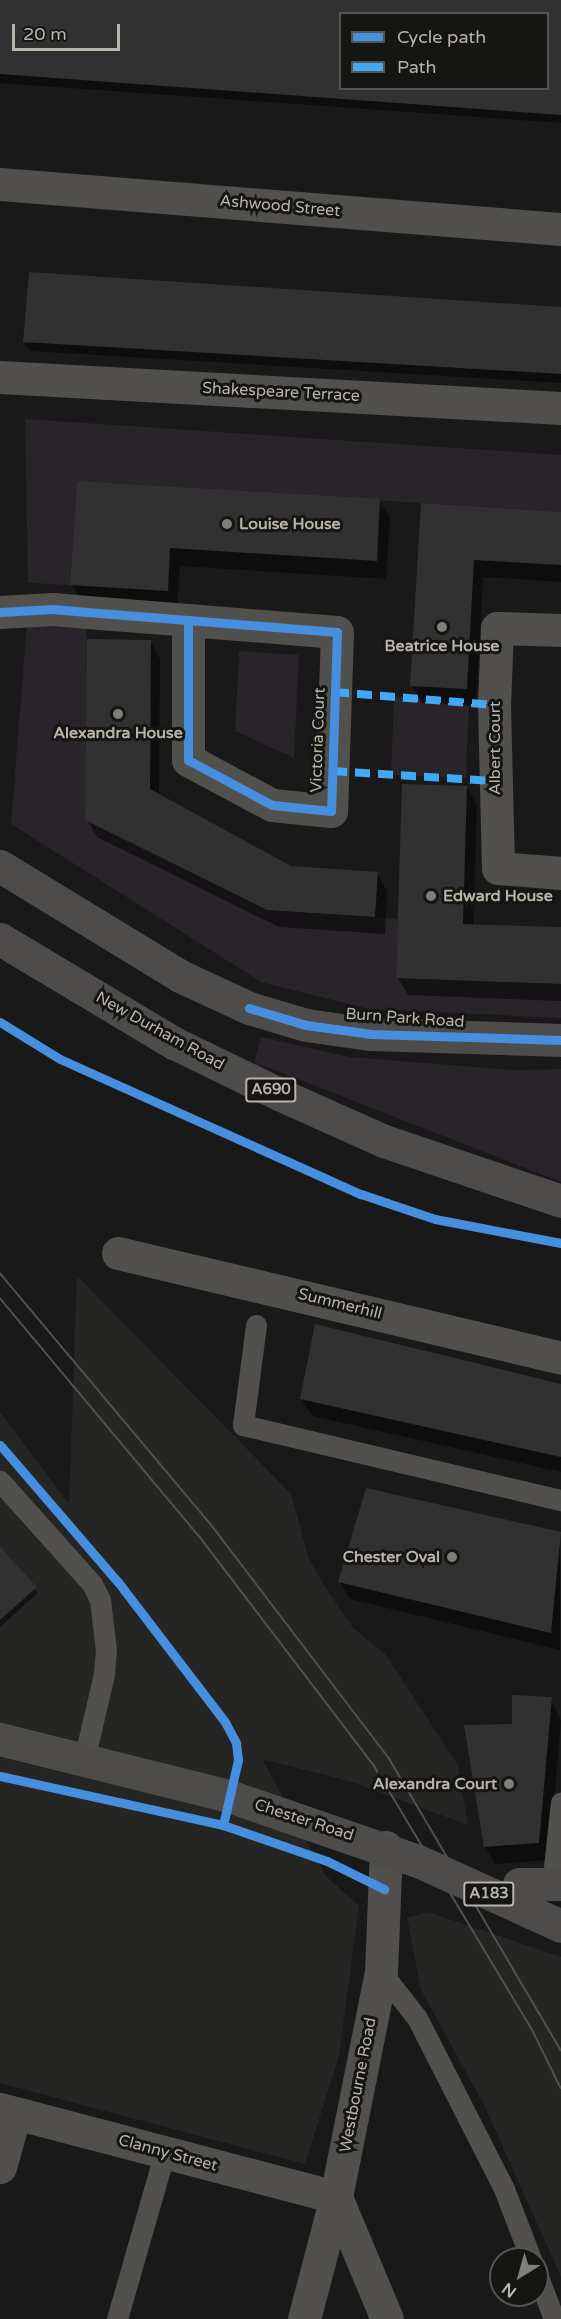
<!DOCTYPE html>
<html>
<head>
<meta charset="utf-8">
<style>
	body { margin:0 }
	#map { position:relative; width:561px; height:2319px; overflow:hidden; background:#191919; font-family:"Varela Round",sans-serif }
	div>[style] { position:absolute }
	.built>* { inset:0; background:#252523 }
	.green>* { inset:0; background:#29232a }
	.shadow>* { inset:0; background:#0007 }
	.building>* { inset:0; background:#313131 }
	.lane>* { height:21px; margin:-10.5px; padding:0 10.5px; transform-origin:10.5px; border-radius:10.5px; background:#52504d }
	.street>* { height:33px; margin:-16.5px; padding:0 16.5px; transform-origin:16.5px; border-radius:16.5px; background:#52504d }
	.primary>* { height:33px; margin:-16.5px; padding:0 16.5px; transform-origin:16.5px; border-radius:16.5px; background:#4e4c4a }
	.highway>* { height:33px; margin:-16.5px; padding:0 16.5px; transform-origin:16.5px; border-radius:16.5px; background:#4e4c4b }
	.tram>* { height:1.5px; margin:-0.75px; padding:0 0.75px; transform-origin:0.75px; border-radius:0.75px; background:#50504e }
	.primary-bridge>* { height:33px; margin:-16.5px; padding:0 16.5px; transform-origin:16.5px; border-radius:16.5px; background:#4e4c4a }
	.quiet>* { height:8px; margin-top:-4px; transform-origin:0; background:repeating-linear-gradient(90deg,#3fa9f5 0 15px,transparent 0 23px) }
	.cycleway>* { height:9px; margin:-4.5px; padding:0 4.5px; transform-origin:4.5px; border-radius:4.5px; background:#468fdf }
	.dots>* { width:16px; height:16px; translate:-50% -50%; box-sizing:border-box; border:3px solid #151513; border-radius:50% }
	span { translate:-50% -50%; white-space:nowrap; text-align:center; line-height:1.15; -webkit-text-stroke:6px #151513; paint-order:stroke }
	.shield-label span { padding:2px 4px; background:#151513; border:2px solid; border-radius:4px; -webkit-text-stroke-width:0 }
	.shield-label { font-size:15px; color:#b9b3ab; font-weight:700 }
	.street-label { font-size:16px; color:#b9b3ab }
	.poi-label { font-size:16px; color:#b9b3ab; font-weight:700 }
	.left { translate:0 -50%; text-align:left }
	.right { translate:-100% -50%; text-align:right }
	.legend { position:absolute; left:339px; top:12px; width:210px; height:78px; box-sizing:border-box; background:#151513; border:2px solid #575450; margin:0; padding:8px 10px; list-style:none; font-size:18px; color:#b9b3ab }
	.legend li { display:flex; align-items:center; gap:12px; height:30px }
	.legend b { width:30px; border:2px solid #575450 }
	.north { position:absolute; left:489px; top:2247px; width:60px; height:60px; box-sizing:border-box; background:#151513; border:2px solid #575450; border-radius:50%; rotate:217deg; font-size:16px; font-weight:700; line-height:24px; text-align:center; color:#b9b3ab }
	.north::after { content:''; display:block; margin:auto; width:21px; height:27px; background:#817d78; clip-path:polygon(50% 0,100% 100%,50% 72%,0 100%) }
	.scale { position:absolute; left:12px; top:24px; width:108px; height:27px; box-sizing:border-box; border:3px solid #b9b3ab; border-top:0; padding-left:8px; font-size:18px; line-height:21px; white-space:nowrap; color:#b9b3ab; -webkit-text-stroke:4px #151513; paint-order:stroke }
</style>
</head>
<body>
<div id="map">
	<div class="built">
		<div style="clip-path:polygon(77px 1276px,291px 1494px,309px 1559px,324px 1585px,353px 1628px,385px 1654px,458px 1765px,468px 1825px,352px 1782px,262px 1759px,325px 1875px,359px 1906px,339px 2056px,305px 2164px,0 2083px,0 1412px,69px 1504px)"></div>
		<div style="clip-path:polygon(428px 1912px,561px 1957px,561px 2277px,484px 2105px,421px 1990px,407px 1918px)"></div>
	</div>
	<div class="green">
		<div style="clip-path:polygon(25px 419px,561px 455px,561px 512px,77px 481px,70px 585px,28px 583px)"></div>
		<div style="clip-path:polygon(28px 610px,87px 612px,86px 820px,267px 910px,398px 919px,396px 978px,561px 984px,561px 1018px,369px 1009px,261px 982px,11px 824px)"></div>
		<div style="clip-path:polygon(239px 651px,299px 655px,294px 758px,235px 731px)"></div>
		<div style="clip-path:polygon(394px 697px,469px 701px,466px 778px,391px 775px)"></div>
		<div style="clip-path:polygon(261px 1037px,349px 1057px,514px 1070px,561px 1069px,561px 1182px,254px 1062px)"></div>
	</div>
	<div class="shadow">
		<div style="clip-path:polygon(evenodd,0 0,561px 0,561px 123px,0 83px,0 0,340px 14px,548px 14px,548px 88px,340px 88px,340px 14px)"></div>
		<div style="clip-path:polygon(561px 309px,561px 383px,30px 351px,24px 341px)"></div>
		<div style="clip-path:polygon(78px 482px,379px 501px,390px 518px,386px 579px,180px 566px,177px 608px,82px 602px,72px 585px)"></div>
		<div style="clip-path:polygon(422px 505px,561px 513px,561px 582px,483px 577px,476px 706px,422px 703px,412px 685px)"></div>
		<div style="clip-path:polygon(150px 641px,160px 659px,159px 796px,291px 867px,377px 873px,387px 891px,385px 934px,279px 927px,97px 837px,87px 819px)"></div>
		<div style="clip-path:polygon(466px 787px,477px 805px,473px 926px,561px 928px,561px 1001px,408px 995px,398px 978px)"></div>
		<div style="clip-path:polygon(561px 1385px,561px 1472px,312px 1416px,301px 1398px)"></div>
		<div style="clip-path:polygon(560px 1533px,560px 1650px,350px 1599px,340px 1581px)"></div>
		<div style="clip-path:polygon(0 1549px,38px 1593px,0 1627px)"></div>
		<div style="clip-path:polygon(551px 1699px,561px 1721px,549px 1860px,495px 1864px,485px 1846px,513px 1726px)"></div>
	</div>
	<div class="building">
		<div style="clip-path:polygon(evenodd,0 0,561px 0,561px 115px,0 74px,0 0,340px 14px,548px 14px,548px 88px,340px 88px,340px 14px)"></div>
		<div style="clip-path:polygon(29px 272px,561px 307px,561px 374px,23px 342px)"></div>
		<div style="clip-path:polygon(77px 481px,380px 499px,377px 561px,170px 548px,168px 591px,70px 585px)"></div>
		<div style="clip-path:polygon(421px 503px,561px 512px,561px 565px,474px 560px,467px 689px,410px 686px)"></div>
		<div style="clip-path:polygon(87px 639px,151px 640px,150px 789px,291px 866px,378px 872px,375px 917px,267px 910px,85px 820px)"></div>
		<div style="clip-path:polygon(402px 784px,467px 786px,463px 924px,561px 927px,561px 984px,396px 978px)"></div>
		<div style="clip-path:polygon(315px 1324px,561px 1384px,561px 1457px,300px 1399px)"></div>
		<div style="clip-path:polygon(366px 1488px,561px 1532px,551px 1633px,338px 1582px)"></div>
		<div style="clip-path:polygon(0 1547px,37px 1587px,0 1620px)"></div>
		<div style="clip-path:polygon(512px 1695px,552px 1697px,539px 1843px,484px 1847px,464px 1725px,512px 1724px)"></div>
	</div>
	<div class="lane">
		<div style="left:256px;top:1325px;width:101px;rotate:97.4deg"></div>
		<div style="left:243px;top:1425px;width:327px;rotate:13.3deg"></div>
		<div style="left:0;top:1481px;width:138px;rotate:48.2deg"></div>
		<div style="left:92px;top:1584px;width:18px;rotate:63deg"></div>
		<div style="left:100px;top:1600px;width:50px;rotate:83.2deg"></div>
		<div style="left:106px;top:1650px;width:24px;rotate:95deg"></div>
		<div style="left:104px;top:1674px;width:88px;rotate:103.1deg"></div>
		<div style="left:552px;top:1886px;width:84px;rotate:-83.9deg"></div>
		<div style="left:381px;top:1972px;width:58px;rotate:52deg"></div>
		<div style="left:417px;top:2018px;width:192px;rotate:63deg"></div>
		<div style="left:504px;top:2189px;width:75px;rotate:68.9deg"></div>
		<div style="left:537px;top:2274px;width:48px;rotate:69.3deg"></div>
		<div style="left:117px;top:2319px;width:174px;rotate:-74deg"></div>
	</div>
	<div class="street">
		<div style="left:0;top:184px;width:563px;rotate:4.59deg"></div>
		<div style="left:0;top:377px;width:562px;rotate:3.16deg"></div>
		<div style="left:0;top:612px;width:53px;rotate:-3.2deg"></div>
		<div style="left:53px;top:609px;width:34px;rotate:5deg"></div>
		<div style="left:87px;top:612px;width:101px;rotate:4.5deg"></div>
		<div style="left:188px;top:620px;width:149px;rotate:4.6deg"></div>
		<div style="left:337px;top:632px;width:179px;rotate:91.9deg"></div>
		<div style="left:331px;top:811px;width:59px;rotate:-174.2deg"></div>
		<div style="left:272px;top:805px;width:95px;rotate:-151.8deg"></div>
		<div style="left:188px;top:760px;width:140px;rotate:-90deg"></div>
		<div style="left:561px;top:630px;width:64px;rotate:-178.2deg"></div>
		<div style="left:497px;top:628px;width:77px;rotate:92.2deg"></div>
		<div style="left:494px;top:705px;width:163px;rotate:88.6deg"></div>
		<div style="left:498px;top:868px;width:63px;rotate:4.5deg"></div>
		<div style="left:118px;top:1253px;width:455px;rotate:13.3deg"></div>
		<div style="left:0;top:2109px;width:347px;rotate:14.7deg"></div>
		<div style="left:336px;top:2197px;width:132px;rotate:67.3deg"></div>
		<div style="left:0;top:2167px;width:56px;rotate:-74.5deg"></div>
		<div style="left:304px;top:2319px;width:126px;rotate:-75.3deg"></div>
		<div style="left:336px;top:2197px;width:229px;rotate:-78.7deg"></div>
		<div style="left:381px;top:1972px;width:125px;rotate:-87.7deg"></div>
	</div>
	<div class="primary">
		<div style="left:0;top:1739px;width:236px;rotate:14deg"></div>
		<div style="left:229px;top:1796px;width:200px;rotate:19deg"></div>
		<div style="left:519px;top:1884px;width:42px"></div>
	</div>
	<div class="highway">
		<div style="left:0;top:866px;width:211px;rotate:31.4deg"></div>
		<div style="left:180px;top:976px;width:76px;rotate:24.9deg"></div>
		<div style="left:249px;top:1008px;width:59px;rotate:16.6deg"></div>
		<div style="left:306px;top:1025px;width:66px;rotate:7.9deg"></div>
		<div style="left:371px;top:1034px;width:190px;rotate:1.8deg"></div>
		<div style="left:0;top:939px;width:203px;rotate:30.9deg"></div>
		<div style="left:174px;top:1043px;width:119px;rotate:25.9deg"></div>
		<div style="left:281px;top:1095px;width:113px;rotate:24.1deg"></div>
		<div style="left:384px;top:1141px;width:187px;rotate:18.7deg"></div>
	</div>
	<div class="tram">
		<div style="left:0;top:1273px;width:331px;rotate:50deg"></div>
		<div style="left:213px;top:1527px;width:290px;rotate:52.7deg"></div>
		<div style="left:389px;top:1758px;width:339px;rotate:59.5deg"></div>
		<div style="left:0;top:1298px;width:312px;rotate:50.1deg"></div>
		<div style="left:200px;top:1537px;width:289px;rotate:52.7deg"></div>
		<div style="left:375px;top:1767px;width:310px;rotate:59.1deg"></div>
		<div style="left:534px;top:2033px;width:61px;rotate:63.9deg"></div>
	</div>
	<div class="primary-bridge">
		<div style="left:418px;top:1861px;width:157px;rotate:24.4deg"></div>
	</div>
	<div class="quiet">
		<div style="left:334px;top:692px;width:161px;rotate:4.6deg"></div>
		<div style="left:332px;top:771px;width:162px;rotate:3.5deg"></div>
	</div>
	<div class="cycleway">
		<div style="left:0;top:612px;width:53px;rotate:-3.2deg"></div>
		<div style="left:53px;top:609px;width:34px;rotate:5deg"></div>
		<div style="left:87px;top:612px;width:101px;rotate:4.5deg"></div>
		<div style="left:188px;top:620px;width:149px;rotate:4.6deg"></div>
		<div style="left:337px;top:632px;width:179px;rotate:91.9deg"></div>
		<div style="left:331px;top:811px;width:59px;rotate:-174.2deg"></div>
		<div style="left:272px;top:805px;width:95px;rotate:-151.8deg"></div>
		<div style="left:188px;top:760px;width:140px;rotate:-90deg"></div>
		<div style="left:249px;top:1008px;width:59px;rotate:16.6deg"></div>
		<div style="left:306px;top:1025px;width:66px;rotate:7.9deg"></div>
		<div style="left:371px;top:1034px;width:190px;rotate:1.8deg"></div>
		<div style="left:0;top:1022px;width:70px;rotate:31.7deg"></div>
		<div style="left:60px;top:1059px;width:330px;rotate:24.2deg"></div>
		<div style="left:361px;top:1194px;width:78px;rotate:18.7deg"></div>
		<div style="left:435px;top:1219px;width:128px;rotate:10.8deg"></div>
		<div style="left:0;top:1445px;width:181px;rotate:49.3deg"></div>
		<div style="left:118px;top:1582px;width:176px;rotate:52.6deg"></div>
		<div style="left:225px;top:1722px;width:24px;rotate:62deg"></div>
		<div style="left:236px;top:1743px;width:17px;rotate:83deg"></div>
		<div style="left:238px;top:1760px;width:67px;rotate:103deg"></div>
		<div style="left:223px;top:1825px;width:110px;rotate:19.1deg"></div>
		<div style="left:327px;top:1861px;width:64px;rotate:26.2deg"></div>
		<div style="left:0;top:1776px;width:228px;rotate:12.4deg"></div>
	</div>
	<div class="dots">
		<div style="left:227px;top:524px;background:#817d78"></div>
		<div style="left:442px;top:627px;background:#817d78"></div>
		<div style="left:118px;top:714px;background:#817d78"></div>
		<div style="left:431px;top:896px;background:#817d78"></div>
		<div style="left:452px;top:1557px;background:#817d78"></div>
		<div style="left:509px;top:1784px;background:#817d78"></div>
	</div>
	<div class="shield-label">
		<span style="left:271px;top:1090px">A690</span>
		<span style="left:489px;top:1894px">A183</span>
	</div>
	<div class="street-label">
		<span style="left:280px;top:206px;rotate:5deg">Ashwood Street</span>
		<span style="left:281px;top:392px;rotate:3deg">Shakespeare Terrace</span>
		<span style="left:318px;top:740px;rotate:-88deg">Victoria Court</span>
		<span style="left:495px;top:748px;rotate:-90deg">Albert Court</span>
		<span style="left:405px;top:1018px;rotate:4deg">Burn Park Road</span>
		<span style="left:160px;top:1031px;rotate:29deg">New Durham Road</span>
		<span style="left:340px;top:1304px;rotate:14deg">Summerhill</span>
		<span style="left:304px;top:1820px;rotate:18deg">Chester Road</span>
		<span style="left:358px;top:2085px;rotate:-79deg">Westbourne Road</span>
		<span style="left:168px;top:2153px;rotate:15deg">Clanny Street</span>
	</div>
	<div class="poi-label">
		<span class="left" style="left:239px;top:524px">Louise House</span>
		<span style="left:442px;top:646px">Beatrice House</span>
		<span style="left:118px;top:733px">Alexandra House</span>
		<span class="left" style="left:443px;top:896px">Edward House</span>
		<span class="right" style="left:440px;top:1557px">Chester Oval</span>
		<span class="right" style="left:497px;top:1784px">Alexandra Court</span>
	</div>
	<ul class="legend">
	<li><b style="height:8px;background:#468fdf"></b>Cycle path</li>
	<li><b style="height:8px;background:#3fa9f5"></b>Path</li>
	</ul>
	<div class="north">N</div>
	<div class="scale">20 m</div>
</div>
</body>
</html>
